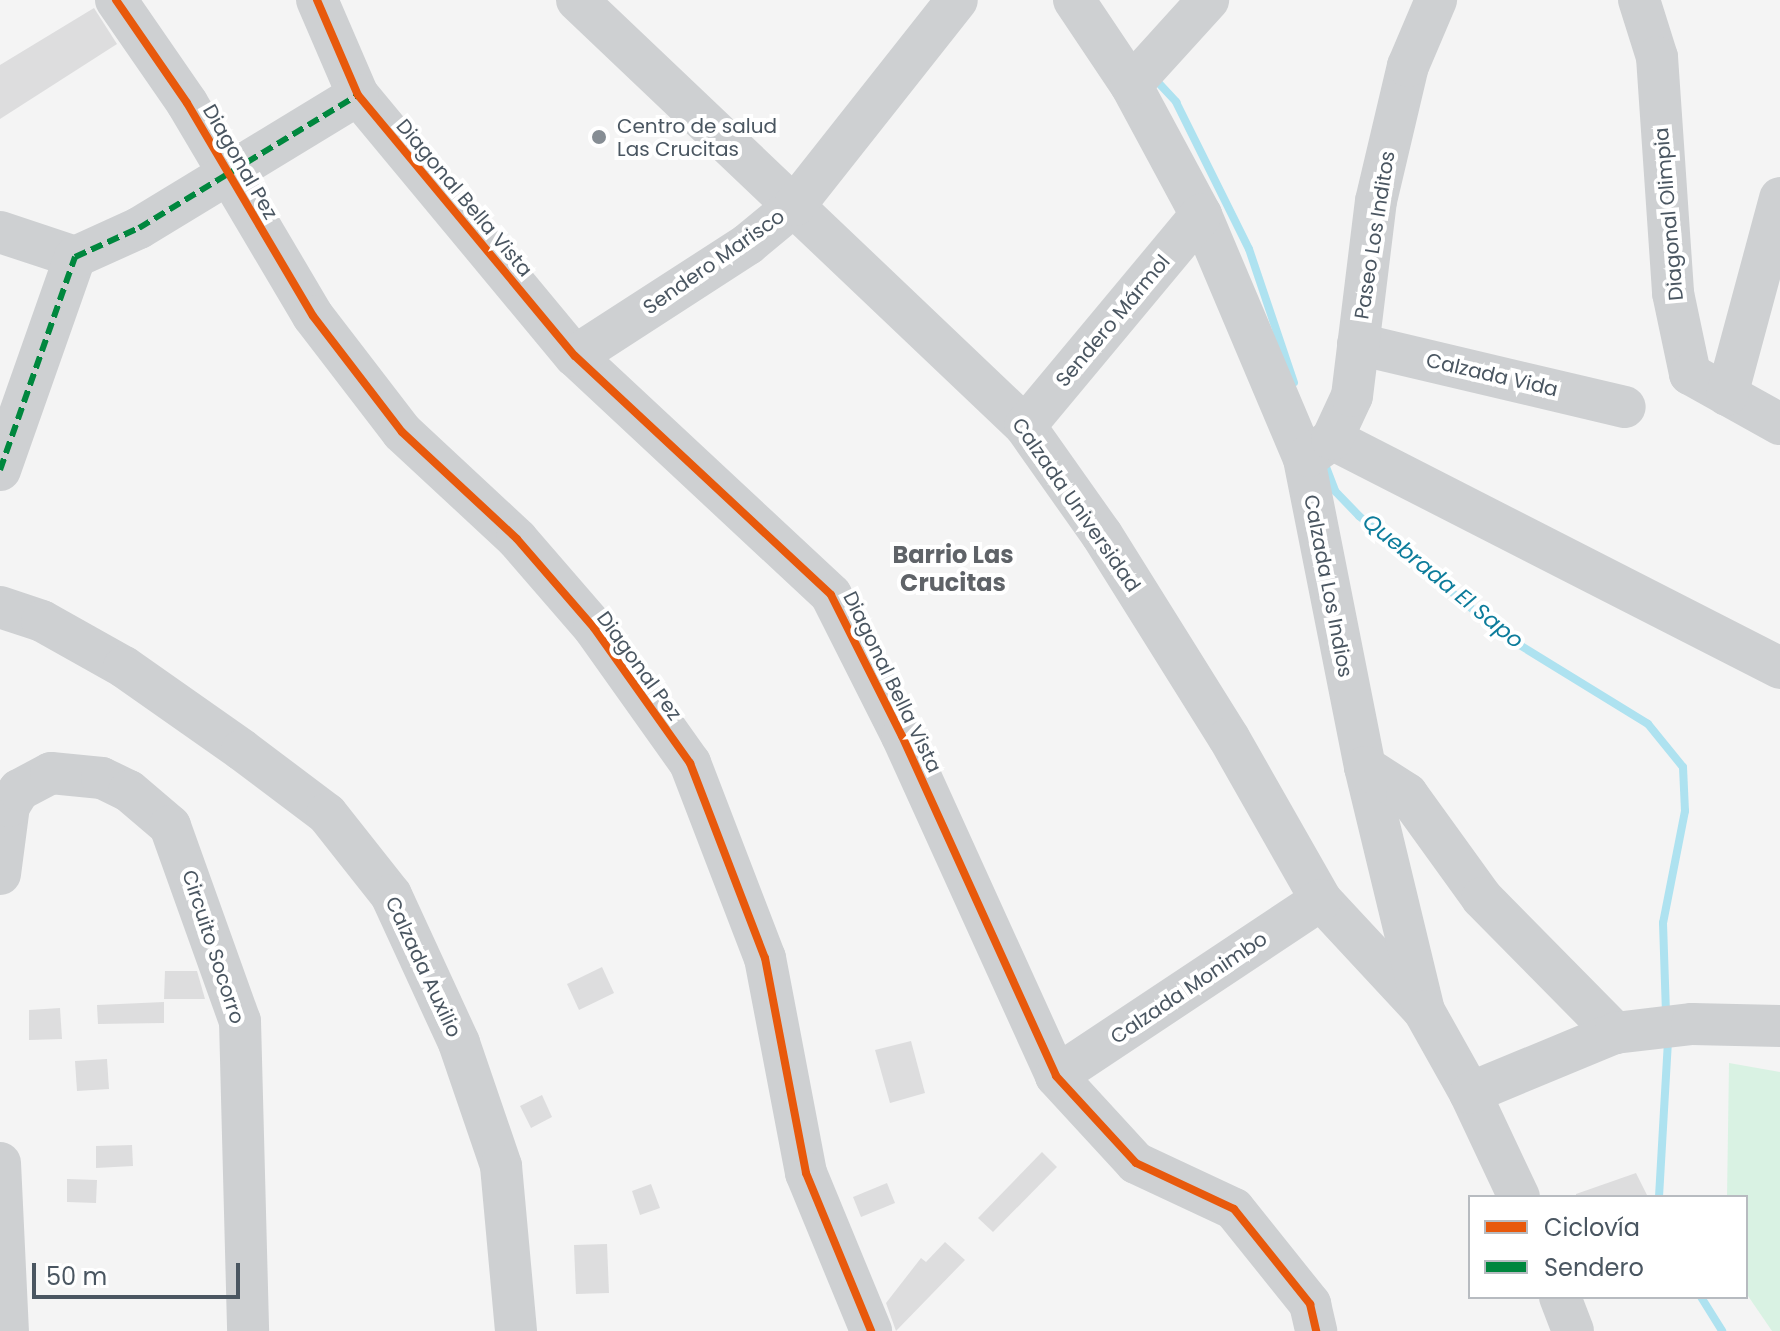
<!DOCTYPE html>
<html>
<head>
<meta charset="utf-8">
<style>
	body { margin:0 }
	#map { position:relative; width:1780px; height:1331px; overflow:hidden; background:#f4f4f4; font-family:Poppins,sans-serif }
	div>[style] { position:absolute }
	.green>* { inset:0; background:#d9f2e3 }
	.stream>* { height:8px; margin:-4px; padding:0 4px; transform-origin:4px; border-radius:4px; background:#aee2f0 }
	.building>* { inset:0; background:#ddddde }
	.minor>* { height:42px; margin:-21px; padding:0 21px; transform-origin:21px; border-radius:21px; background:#ced0d2 }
	.quiet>* { height:6px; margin-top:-3px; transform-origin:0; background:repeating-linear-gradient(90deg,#00873e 0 12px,transparent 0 18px) }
	.cycleway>* { height:8px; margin:-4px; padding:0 4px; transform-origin:4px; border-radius:4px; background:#e8590c }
	.dots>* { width:22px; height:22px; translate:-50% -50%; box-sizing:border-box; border:4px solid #fff; border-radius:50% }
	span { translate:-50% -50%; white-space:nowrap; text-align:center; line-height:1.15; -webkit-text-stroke:8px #fff; paint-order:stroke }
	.poi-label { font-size:20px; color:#4a5661 }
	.left { translate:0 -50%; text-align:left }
	.street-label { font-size:20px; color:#4a5661 }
	.water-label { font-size:22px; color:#0c7c9b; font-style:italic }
	.quarter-label { font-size:24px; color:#5f6368; font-weight:700 }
	.legend { position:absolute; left:1468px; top:1195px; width:280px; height:104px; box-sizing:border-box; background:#fff; border:2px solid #b7bbc0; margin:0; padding:10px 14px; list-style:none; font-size:24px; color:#4a5661 }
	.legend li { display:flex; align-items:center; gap:16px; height:40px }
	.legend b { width:40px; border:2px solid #b7bbc0 }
	.scale { position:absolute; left:32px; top:1263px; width:208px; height:36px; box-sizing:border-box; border:4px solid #4a5661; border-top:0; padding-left:10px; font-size:24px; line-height:28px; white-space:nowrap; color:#4a5661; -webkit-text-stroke:6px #fff; paint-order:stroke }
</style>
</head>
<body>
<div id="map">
	<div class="green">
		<div style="clip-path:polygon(1729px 1063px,1780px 1072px,1780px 1331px,1772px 1331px,1746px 1293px,1746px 1197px,1727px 1197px)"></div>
	</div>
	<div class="stream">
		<div style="left:1154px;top:78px;width:33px;rotate:47deg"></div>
		<div style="left:1176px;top:102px;width:164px;rotate:63.6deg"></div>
		<div style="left:1249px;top:249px;width:141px;rotate:71.4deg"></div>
		<div style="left:1326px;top:467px;width:26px;rotate:69deg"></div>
		<div style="left:1335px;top:491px;width:35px;rotate:46deg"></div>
		<div style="left:1359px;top:516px;width:189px;rotate:39.4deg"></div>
		<div style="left:1505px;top:636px;width:168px;rotate:31.6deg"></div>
		<div style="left:1648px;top:724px;width:55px;rotate:50.9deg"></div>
		<div style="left:1683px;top:767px;width:44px;rotate:87.4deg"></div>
		<div style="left:1685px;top:811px;width:114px;rotate:101.1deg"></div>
		<div style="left:1663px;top:923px;width:91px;rotate:88.1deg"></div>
		<div style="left:1659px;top:1197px;width:157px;rotate:-86.7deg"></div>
		<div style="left:1701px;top:1297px;width:40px;rotate:58deg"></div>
	</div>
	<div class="building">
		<div style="clip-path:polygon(94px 8px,117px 44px,0 119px,0 65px)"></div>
		<div style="clip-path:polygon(602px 967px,614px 993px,579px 1010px,567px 984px)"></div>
		<div style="clip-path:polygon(165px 971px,197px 971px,205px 999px,164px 999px)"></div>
		<div style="clip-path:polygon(164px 1002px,164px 1023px,98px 1024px,97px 1005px)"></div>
		<div style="clip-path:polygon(60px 1008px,62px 1039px,29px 1040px,29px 1010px)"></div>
		<div style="clip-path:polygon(911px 1041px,925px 1093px,890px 1103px,875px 1050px)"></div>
		<div style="clip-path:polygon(107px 1059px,109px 1089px,77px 1091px,75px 1061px)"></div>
		<div style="clip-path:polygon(542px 1095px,552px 1117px,531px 1128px,520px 1106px)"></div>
		<div style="clip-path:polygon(132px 1145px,133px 1166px,96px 1168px,96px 1146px)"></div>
		<div style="clip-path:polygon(1042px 1152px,1057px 1167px,993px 1232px,978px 1218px)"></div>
		<div style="clip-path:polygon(1636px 1173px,1648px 1197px,1576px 1197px,1576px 1194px)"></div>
		<div style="clip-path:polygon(67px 1179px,97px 1180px,96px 1203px,67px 1202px)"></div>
		<div style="clip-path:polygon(887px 1183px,895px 1203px,861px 1217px,853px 1197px)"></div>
		<div style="clip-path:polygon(651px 1184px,660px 1208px,640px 1215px,632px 1191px)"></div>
		<div style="clip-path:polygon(945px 1242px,965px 1260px,896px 1331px,886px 1303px,921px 1258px,926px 1262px)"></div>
		<div style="clip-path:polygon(607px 1244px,609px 1293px,576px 1294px,574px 1245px)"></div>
	</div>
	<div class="minor">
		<div style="left:116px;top:0;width:125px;rotate:55.4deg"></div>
		<div style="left:187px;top:103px;width:247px;rotate:59.4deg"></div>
		<div style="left:313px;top:316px;width:146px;rotate:52.5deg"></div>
		<div style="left:402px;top:432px;width:157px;rotate:42.9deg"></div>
		<div style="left:517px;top:539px;width:118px;rotate:49.1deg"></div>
		<div style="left:594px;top:628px;width:166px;rotate:54.6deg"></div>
		<div style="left:690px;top:763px;width:209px;rotate:69deg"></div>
		<div style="left:765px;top:958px;width:219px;rotate:79.2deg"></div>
		<div style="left:806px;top:1173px;width:171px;rotate:67.6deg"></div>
		<div style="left:317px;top:0;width:103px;rotate:66.7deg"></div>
		<div style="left:358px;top:95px;width:339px;rotate:50.3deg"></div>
		<div style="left:575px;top:356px;width:350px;rotate:43deg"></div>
		<div style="left:831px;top:595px;width:158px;rotate:63.3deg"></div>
		<div style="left:902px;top:736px;width:373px;rotate:65.6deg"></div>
		<div style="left:1056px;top:1076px;width:118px;rotate:47.4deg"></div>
		<div style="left:1136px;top:1163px;width:108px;rotate:25.1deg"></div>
		<div style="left:1234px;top:1209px;width:122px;rotate:51.3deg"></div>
		<div style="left:1310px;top:1304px;width:28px;rotate:77deg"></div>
		<div style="left:577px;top:0;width:618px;rotate:43.56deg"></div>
		<div style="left:1025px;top:426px;width:133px;rotate:54.8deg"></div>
		<div style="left:1102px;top:535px;width:239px;rotate:58deg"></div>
		<div style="left:1229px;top:738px;width:186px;rotate:60.4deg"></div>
		<div style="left:1321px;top:900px;width:151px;rotate:47.1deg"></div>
		<div style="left:1074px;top:0;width:102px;rotate:56.2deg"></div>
		<div style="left:1131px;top:85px;width:148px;rotate:61.7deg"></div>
		<div style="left:1201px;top:215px;width:265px;rotate:67.1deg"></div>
		<div style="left:1304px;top:459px;width:314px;rotate:78.8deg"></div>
		<div style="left:1365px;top:767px;width:251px;rotate:76.4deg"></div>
		<div style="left:1424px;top:1011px;width:94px;rotate:60.7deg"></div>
		<div style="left:1470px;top:1093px;width:115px;rotate:64.8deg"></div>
		<div style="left:1639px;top:0;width:60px;rotate:72.5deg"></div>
		<div style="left:1657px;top:57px;width:237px;rotate:86.1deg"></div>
		<div style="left:1673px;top:293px;width:83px;rotate:78.1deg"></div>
		<div style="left:1690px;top:374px;width:103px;rotate:29.1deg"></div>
		<div style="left:1131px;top:85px;width:115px;rotate:-47.8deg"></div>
		<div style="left:0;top:232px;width:79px;rotate:18.4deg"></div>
		<div style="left:1358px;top:344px;width:274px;rotate:13.3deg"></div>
		<div style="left:575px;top:356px;width:206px;rotate:-32.9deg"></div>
		<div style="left:748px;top:244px;width:61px;rotate:-39.7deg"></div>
		<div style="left:795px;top:205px;width:261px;rotate:-51.7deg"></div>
		<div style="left:1727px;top:395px;width:204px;rotate:-74.9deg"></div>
		<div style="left:1025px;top:426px;width:275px;rotate:-50.2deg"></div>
		<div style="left:1332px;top:439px;width:503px;rotate:27.07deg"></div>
		<div style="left:1309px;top:456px;width:29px;rotate:-36deg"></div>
		<div style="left:1332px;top:439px;width:47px;rotate:-65.1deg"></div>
		<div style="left:1352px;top:396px;width:196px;rotate:-83deg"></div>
		<div style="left:1376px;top:201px;width:139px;rotate:-76.7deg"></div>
		<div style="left:1408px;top:66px;width:72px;rotate:-67deg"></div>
		<div style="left:0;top:470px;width:226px;rotate:-70.6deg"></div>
		<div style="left:75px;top:257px;width:70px;rotate:-24.4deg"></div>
		<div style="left:139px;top:228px;width:256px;rotate:-31.3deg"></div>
		<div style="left:0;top:607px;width:44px;rotate:18.4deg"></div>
		<div style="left:42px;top:621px;width:94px;rotate:29.3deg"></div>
		<div style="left:124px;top:667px;width:144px;rotate:35.1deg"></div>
		<div style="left:242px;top:750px;width:106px;rotate:37deg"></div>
		<div style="left:327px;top:814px;width:103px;rotate:51.7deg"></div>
		<div style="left:391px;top:895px;width:163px;rotate:65.3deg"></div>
		<div style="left:459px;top:1043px;width:130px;rotate:71.1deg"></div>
		<div style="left:501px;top:1166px;width:166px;rotate:84.8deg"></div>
		<div style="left:1365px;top:767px;width:50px;rotate:32.7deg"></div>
		<div style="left:1407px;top:794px;width:128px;rotate:54.2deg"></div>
		<div style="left:1482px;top:898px;width:190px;rotate:45.4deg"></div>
		<div style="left:0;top:874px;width:69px;rotate:-82.5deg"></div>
		<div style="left:9px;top:806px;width:19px;rotate:-58deg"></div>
		<div style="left:19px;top:790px;width:36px;rotate:-28deg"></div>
		<div style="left:51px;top:773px;width:51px;rotate:5.6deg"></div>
		<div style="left:102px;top:778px;width:30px;rotate:26deg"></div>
		<div style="left:129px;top:791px;width:54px;rotate:40.5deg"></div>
		<div style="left:170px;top:826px;width:207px;rotate:70.3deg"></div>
		<div style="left:240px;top:1021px;width:310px;rotate:88.5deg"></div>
		<div style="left:1056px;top:1076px;width:318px;rotate:-33.6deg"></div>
		<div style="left:1470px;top:1093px;width:157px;rotate:-22.5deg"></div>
		<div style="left:1615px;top:1033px;width:78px;rotate:-6.7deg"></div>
		<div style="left:1692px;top:1024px;width:88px;rotate:1.3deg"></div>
		<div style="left:0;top:1163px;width:168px;rotate:87.3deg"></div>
		<div style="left:1560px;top:1297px;width:36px;rotate:69deg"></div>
	</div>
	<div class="quiet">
		<div style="left:0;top:470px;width:226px;rotate:-70.6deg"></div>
		<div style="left:75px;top:257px;width:70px;rotate:-24.4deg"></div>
		<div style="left:139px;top:228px;width:256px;rotate:-31.3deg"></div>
	</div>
	<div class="cycleway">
		<div style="left:116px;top:0;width:125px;rotate:55.4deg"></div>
		<div style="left:187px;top:103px;width:247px;rotate:59.4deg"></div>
		<div style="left:313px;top:316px;width:146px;rotate:52.5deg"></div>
		<div style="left:402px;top:432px;width:157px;rotate:42.9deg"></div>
		<div style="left:517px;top:539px;width:118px;rotate:49.1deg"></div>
		<div style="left:594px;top:628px;width:166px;rotate:54.6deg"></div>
		<div style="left:690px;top:763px;width:209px;rotate:69deg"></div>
		<div style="left:765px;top:958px;width:219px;rotate:79.2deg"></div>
		<div style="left:806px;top:1173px;width:171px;rotate:67.6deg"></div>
		<div style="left:317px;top:0;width:103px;rotate:66.7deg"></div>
		<div style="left:358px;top:95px;width:339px;rotate:50.3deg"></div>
		<div style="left:575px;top:356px;width:350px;rotate:43deg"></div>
		<div style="left:831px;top:595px;width:158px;rotate:63.3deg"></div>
		<div style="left:902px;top:736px;width:373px;rotate:65.6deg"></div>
		<div style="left:1056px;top:1076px;width:118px;rotate:47.4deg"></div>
		<div style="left:1136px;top:1163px;width:108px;rotate:25.1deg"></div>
		<div style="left:1234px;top:1209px;width:122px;rotate:51.3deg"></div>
		<div style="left:1310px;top:1304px;width:28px;rotate:77deg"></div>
	</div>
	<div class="dots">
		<div style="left:599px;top:137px;background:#868d94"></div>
	</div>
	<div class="poi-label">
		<span class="left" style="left:617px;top:138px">Centro de salud<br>Las Crucitas</span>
	</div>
	<div class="street-label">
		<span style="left:240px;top:162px;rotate:60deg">Diagonal Pez</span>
		<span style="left:464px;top:198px;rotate:50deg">Diagonal Bella Vista</span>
		<span style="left:1669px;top:214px;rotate:-95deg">Diagonal Olimpia</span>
		<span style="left:1375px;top:235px;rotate:-81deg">Paseo Los Inditos</span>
		<span style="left:714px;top:262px;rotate:-35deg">Sendero Marisco</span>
		<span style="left:1113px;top:321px;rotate:-50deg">Sendero Mármol</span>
		<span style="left:1492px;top:375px;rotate:13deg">Calzada Vida</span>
		<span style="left:1076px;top:505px;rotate:55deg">Calzada Universidad</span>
		<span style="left:1328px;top:586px;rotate:79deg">Calzada Los Indios</span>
		<span style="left:639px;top:666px;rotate:54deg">Diagonal Pez</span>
		<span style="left:892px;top:682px;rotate:64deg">Diagonal Bella Vista</span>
		<span style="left:213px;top:947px;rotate:72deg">Circuito Socorro</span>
		<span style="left:423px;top:967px;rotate:65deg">Calzada Auxilio</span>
		<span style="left:1189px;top:988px;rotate:-34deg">Calzada Monimbo</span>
	</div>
	<div class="water-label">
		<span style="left:1443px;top:581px;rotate:39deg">Quebrada El Sapo</span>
	</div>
	<div class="quarter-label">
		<span style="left:953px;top:569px">Barrio Las<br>Crucitas</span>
	</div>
	<ul class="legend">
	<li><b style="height:10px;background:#e8590c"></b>Ciclovía</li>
	<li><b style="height:10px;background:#00873e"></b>Sendero</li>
	</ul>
	<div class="scale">50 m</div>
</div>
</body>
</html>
